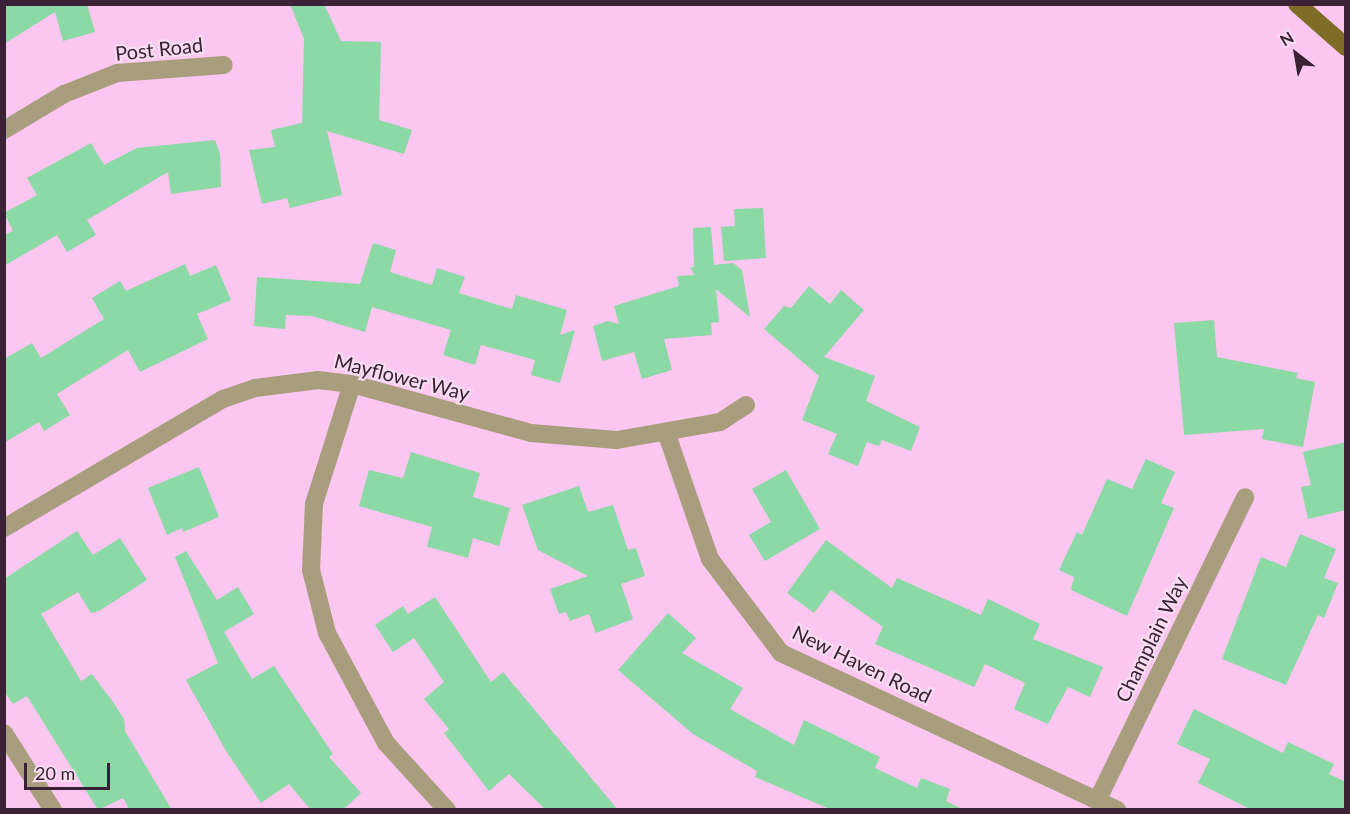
<!DOCTYPE html>
<html>
<head>
<meta charset="utf-8">
<style>
	body { margin:0 }
	#map { position:relative; width:1350px; height:814px; overflow:hidden; background:#fbc6f0; font-family:Lato,sans-serif }
	div>[style] { position:absolute }
	.building>* { inset:0; background:#8bd9a4 }
	.minor>* { height:18px; margin:-9px; padding:0 9px; transform-origin:9px; border-radius:9px; background:#a89e7d }
	.major>* { height:18px; margin:-9px; padding:0 9px; transform-origin:9px; border-radius:9px; background:#7f6c26 }
	span { translate:-50% -50%; white-space:nowrap; text-align:center; line-height:1.15; -webkit-text-stroke:4.5px #f8ddf2; paint-order:stroke }
	.street-label { font-size:20px; color:#3a2135 }
	.frame { position:absolute; inset:0; border:6px solid #3a2135; pointer-events:none }
	.north { position:absolute; left:1266px; top:24px; width:60px; height:60px; -webkit-text-stroke:4px #f8ddf2; paint-order:stroke; rotate:329deg; font-size:16px; font-weight:700; line-height:24px; text-align:center; color:#3a2135 }
	.north::after { content:''; display:block; margin:auto; width:21px; height:27px; background:#3a2135; clip-path:polygon(50% 0,100% 100%,50% 72%,0 100%) }
	.scale { position:absolute; left:24px; top:763px; width:86px; height:27px; box-sizing:border-box; border:3px solid #3a2135; border-top:0; padding-left:8px; font-size:18px; line-height:21px; white-space:nowrap; color:#3a2135; -webkit-text-stroke:4px #f8ddf2; paint-order:stroke }
</style>
</head>
<body>
<div id="map">
	<div class="building">
		<div style="clip-path:polygon(4px 4px,87px 4px,95px 32px,63px 41px,55px 12px,4px 44px)"></div>
		<div style="clip-path:polygon(290px 4px,324px 4px,341px 41px,381px 42px,379px 120px,412px 130px,404px 154px,327px 131px,342px 195px,290px 208px,287px 198px,262px 204px,249px 150px,275px 147px,271px 130px,302px 123px,304px 39px)"></div>
		<div style="clip-path:polygon(215px 140px,220px 154px,221px 187px,171px 194px,168px 172px,87px 220px,96px 235px,67px 252px,57px 235px,4px 266px,4px 235px,13px 231px,4px 213px,37px 195px,27px 178px,91px 143px,104px 165px,137px 148px)"></div>
		<div style="clip-path:polygon(763px 208px,766px 258px,724px 261px,721px 227px,735px 226px,734px 209px)"></div>
		<div style="clip-path:polygon(711px 227px,714px 265px,733px 263px,742px 270px,750px 317px,716px 289px,719px 322px,711px 323px,712px 335px,664px 339px,672px 370px,642px 379px,634px 352px,602px 361px,593px 326px,608px 321px,619px 324px,614px 306px,679px 286px,677px 276px,694px 275px,690px 267px,694px 267px,693px 228px)"></div>
		<div style="clip-path:polygon(373px 243px,396px 250px,390px 272px,432px 285px,437px 268px,465px 277px,459px 293px,512px 309px,516px 295px,567px 310px,560px 335px,575px 330px,560px 383px,531px 375px,535px 360px,481px 345px,475px 365px,443px 355px,451px 330px,372px 307px,365px 332px,312px 316px,286px 315px,285px 329px,254px 326px,257px 277px,360px 284px)"></div>
		<div style="clip-path:polygon(185px 264px,190px 276px,216px 265px,231px 300px,197px 314px,208px 339px,140px 372px,128px 350px,57px 394px,70px 415px,44px 431px,39px 422px,4px 443px,4px 359px,32px 343px,41px 358px,104px 319px,92px 298px,120px 281px,126px 291px)"></div>
		<div style="clip-path:polygon(809px 286px,830px 304px,841px 290px,864px 310px,824px 357px,875px 376px,866px 401px,920px 427px,911px 451px,882px 440px,879px 446px,867px 442px,858px 466px,828px 454px,837px 434px,802px 420px,819px 376px,764px 329px,784px 306px,791px 308px)"></div>
		<div style="clip-path:polygon(1214px 320px,1217px 357px,1298px 373px,1296px 378px,1315px 382px,1303px 447px,1262px 439px,1264px 429px,1184px 435px,1174px 323px)"></div>
		<div style="clip-path:polygon(1346px 442px,1346px 510px,1308px 519px,1301px 487px,1311px 485px,1303px 452px)"></div>
		<div style="clip-path:polygon(411px 452px,480px 473px,473px 497px,510px 508px,499px 546px,473px 538px,468px 558px,436px 549px,427px 547px,432px 527px,359px 506px,369px 470px,403px 478px)"></div>
		<div style="clip-path:polygon(1146px 459px,1175px 472px,1161px 503px,1174px 508px,1127px 616px,1071px 590px,1074px 577px,1059px 570px,1077px 532px,1082px 535px,1107px 479px,1132px 489px)"></div>
		<div style="clip-path:polygon(199px 467px,219px 517px,183px 532px,182px 528px,167px 535px,148px 488px)"></div>
		<div style="clip-path:polygon(786px 470px,820px 529px,765px 561px,749px 535px,771px 522px,752px 489px)"></div>
		<div style="clip-path:polygon(579px 486px,588px 512px,613px 505px,628px 550px,636px 548px,645px 576px,621px 584px,633px 619px,596px 633px,589px 614px,570px 621px,566px 612px,559px 614px,550px 589px,588px 576px,538px 550px,522px 505px)"></div>
		<div style="clip-path:polygon(77px 531px,93px 555px,120px 538px,147px 580px,99px 611px,91px 613px,78px 592px,41px 614px,81px 681px,92px 674px,113px 702px,124px 719px,125px 731px,172px 810px,130px 810px,123px 798px,98px 810px,27px 696px,13px 704px,4px 691px,4px 579px)"></div>
		<div style="clip-path:polygon(1300px 534px,1336px 549px,1324px 578px,1338px 583px,1324px 618px,1318px 615px,1286px 685px,1222px 659px,1261px 557px,1286px 567px)"></div>
		<div style="clip-path:polygon(826px 540px,892px 588px,897px 578px,981px 615px,988px 599px,1040px 624px,1033px 639px,1103px 667px,1090px 697px,1068px 687px,1048px 724px,1014px 709px,1025px 683px,985px 664px,974px 687px,875px 644px,883px 627px,831px 590px,814px 613px,787px 593px)"></div>
		<div style="clip-path:polygon(186px 551px,217px 600px,238px 587px,254px 614px,224px 632px,252px 679px,274px 666px,333px 754px,329px 757px,361px 793px,343px 810px,311px 810px,289px 784px,261px 803px,226px 751px,186px 680px,218px 663px,175px 557px)"></div>
		<div style="clip-path:polygon(435px 597px,491px 682px,503px 672px,618px 810px,546px 810px,509px 774px,489px 791px,444px 733px,449px 729px,424px 699px,444px 682px,414px 638px,393px 652px,375px 625px,403px 606px,408px 614px)"></div>
		<div style="clip-path:polygon(668px 613px,696px 638px,682px 653px,743px 688px,730px 709px,794px 745px,804px 720px,880px 757px,875px 768px,917px 788px,921px 778px,950px 789px,946px 801px,964px 810px,832px 810px,755px 777px,757px 771px,693px 734px,618px 670px)"></div>
		<div style="clip-path:polygon(1194px 709px,1283px 753px,1288px 742px,1334px 764px,1329px 774px,1346px 782px,1346px 810px,1252px 810px,1198px 783px,1210px 759px,1177px 744px)"></div>
	</div>
	<div class="minor">
		<div style="left:4px;top:130px;width:70px;rotate:-31deg"></div>
		<div style="left:64px;top:94px;width:57px;rotate:-21.6deg"></div>
		<div style="left:117px;top:73px;width:107px;rotate:-4.3deg"></div>
		<div style="left:352px;top:384px;width:126px;rotate:107.6deg"></div>
		<div style="left:314px;top:504px;width:66px;rotate:92.6deg"></div>
		<div style="left:311px;top:570px;width:65px;rotate:75.7deg"></div>
		<div style="left:327px;top:633px;width:125px;rotate:61.8deg"></div>
		<div style="left:386px;top:743px;width:91px;rotate:47.7deg"></div>
		<div style="left:666px;top:432px;width:134px;rotate:70.9deg"></div>
		<div style="left:710px;top:559px;width:118px;rotate:52.9deg"></div>
		<div style="left:781px;top:653px;width:371px;rotate:25deg"></div>
		<div style="left:4px;top:528px;width:254px;rotate:-30.5deg"></div>
		<div style="left:223px;top:399px;width:34px;rotate:-19deg"></div>
		<div style="left:255px;top:388px;width:64px;rotate:-7.2deg"></div>
		<div style="left:318px;top:380px;width:34px;rotate:7deg"></div>
		<div style="left:352px;top:384px;width:186px;rotate:15.3deg"></div>
		<div style="left:531px;top:433px;width:86px;rotate:4.7deg"></div>
		<div style="left:617px;top:440px;width:105px;rotate:-9.9deg"></div>
		<div style="left:720px;top:422px;width:31px;rotate:-33deg"></div>
		<div style="left:4px;top:733px;width:91px;rotate:57.5deg"></div>
		<div style="left:1097px;top:801px;width:338px;rotate:-64deg"></div>
	</div>
	<div class="major">
		<div style="left:1297px;top:4px;width:65px;rotate:41.3deg"></div>
	</div>
	<div class="street-label">
		<span style="left:159px;top:49px;rotate:-6deg">Post Road</span>
		<span style="left:402px;top:377px;rotate:14deg">Mayflower Way</span>
		<span style="left:1151px;top:639px;rotate:-64deg">Champlain Way</span>
		<span style="left:862px;top:664px;rotate:26deg">New Haven Road</span>
	</div>
	<div class="frame"></div>
	<div class="north">N</div>
	<div class="scale">20 m</div>
</div>
</body>
</html>
